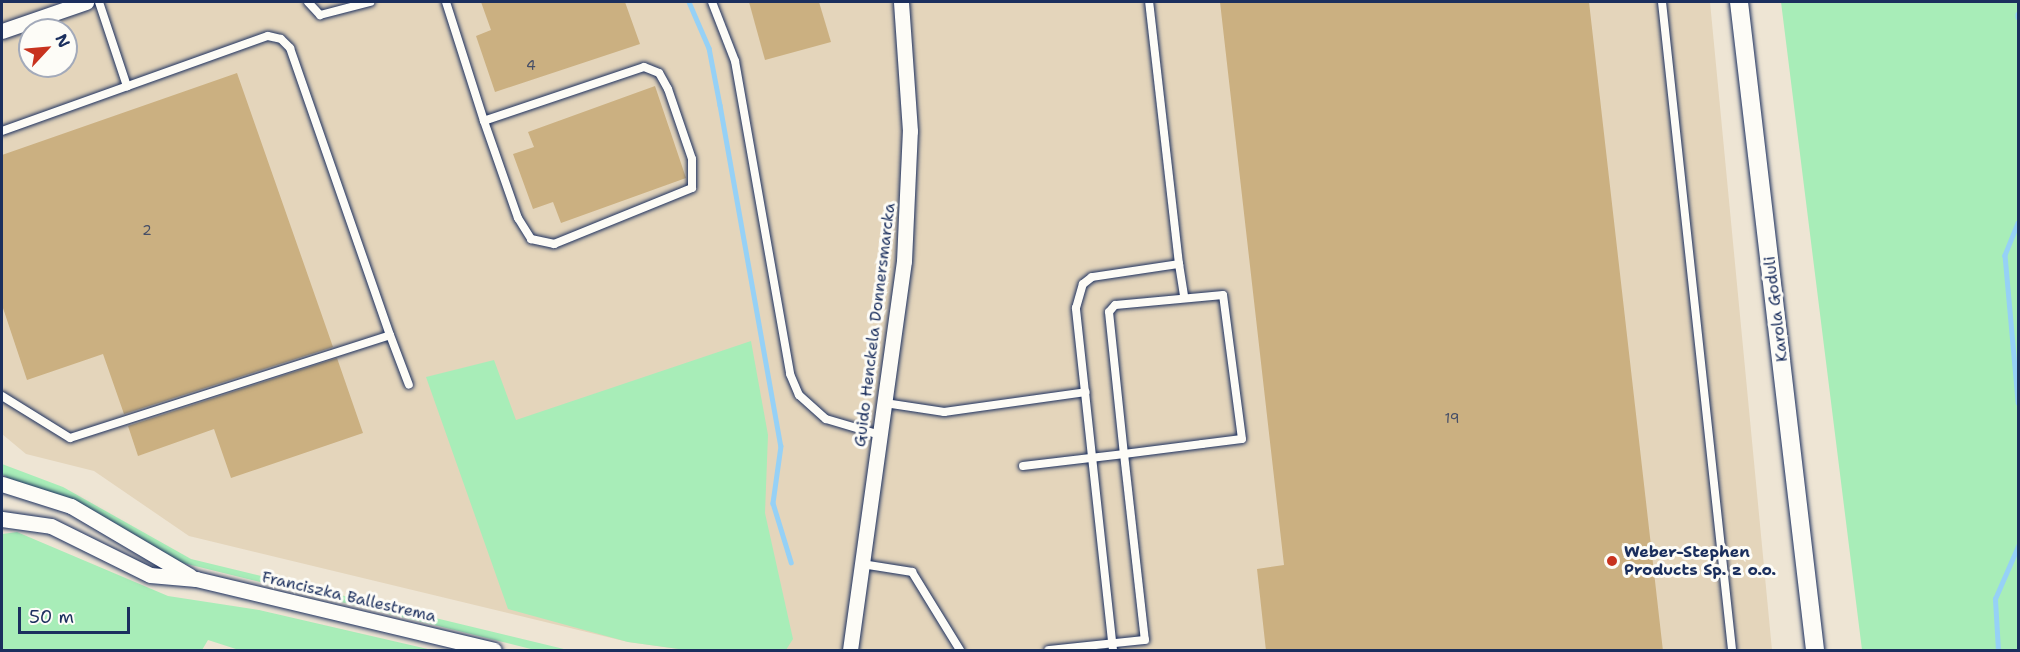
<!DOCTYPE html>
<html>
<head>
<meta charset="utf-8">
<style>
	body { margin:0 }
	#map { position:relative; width:2020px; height:652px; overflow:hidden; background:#eee5d4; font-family:"Shantell Sans",sans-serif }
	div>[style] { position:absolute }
	.built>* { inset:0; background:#e4d5bb }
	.green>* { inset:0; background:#a8edb8 }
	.stream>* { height:4.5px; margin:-2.25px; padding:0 2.25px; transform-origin:2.25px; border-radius:2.25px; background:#96d1f6 }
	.building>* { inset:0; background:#cbb081 }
	.roads { filter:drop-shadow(0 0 2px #1b2f5e) drop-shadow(0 0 2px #1b2f5e) }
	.service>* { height:8px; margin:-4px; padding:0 4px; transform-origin:4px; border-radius:4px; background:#fdfcf7 }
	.minor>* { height:15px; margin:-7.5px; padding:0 7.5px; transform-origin:7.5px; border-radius:7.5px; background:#fdfcf7 }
	.tertiary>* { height:18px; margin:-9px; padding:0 9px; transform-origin:9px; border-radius:9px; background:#fdfcf7 }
	.dots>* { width:16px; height:16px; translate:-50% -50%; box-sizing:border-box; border:3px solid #fdfcf7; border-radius:50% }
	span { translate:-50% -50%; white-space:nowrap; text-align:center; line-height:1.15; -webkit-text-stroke:6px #fdfcf7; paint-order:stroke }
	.number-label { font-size:14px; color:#474f67 }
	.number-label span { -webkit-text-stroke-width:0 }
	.street-label { font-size:16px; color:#1b2f5e }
	.poi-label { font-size:16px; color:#1b2f5e; font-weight:700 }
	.left { translate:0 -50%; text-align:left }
	.frame { position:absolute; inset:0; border:3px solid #1b2f5e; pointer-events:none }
	.north { position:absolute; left:18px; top:18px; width:60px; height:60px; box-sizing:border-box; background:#fdfcf7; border:2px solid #a3aaba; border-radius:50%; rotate:64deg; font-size:16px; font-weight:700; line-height:24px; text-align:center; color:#1b2f5e }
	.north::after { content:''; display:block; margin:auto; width:21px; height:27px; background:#c8321e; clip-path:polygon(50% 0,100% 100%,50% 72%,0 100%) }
	.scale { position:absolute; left:18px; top:607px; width:112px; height:27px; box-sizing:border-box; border:3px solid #1b2f5e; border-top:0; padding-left:8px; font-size:18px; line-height:21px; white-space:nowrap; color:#1b2f5e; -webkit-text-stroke:4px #fdfcf7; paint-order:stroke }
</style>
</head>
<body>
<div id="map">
	<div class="built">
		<div style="clip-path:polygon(evenodd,2px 2px,1710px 2px,1772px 650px,686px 650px,628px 642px,189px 536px,94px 471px,26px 454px,2px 434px,2px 2px,30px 30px,66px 30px,66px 66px,30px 66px,30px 30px)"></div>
	</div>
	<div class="green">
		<div style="clip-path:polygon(1781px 2px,2018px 2px,2018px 650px,1862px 650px)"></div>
		<div style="clip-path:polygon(751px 341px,768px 435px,765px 513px,793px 639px,786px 650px,686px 650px,628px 642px,508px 609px,426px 377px,494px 360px,516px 420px)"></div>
		<div style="clip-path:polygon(2px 464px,63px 487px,191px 559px,568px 650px,535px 650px,183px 563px,93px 510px,8px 478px,2px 474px)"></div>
		<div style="clip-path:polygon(17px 532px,168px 596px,259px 610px,432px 650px,239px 650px,208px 640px,202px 650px,2px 650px,2px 534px)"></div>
	</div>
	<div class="stream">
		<div style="left:689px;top:2px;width:50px;rotate:66.5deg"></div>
		<div style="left:709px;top:48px;width:58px;rotate:79.1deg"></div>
		<div style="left:720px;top:105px;width:346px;rotate:79.9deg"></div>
		<div style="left:781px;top:446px;width:58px;rotate:98deg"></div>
		<div style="left:773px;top:503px;width:62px;rotate:73deg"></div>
		<div style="left:2018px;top:14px;width:3px;rotate:90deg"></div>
		<div style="left:2018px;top:223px;width:35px;rotate:112deg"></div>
		<div style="left:2005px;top:255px;width:148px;rotate:84.9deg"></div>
		<div style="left:1998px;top:650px;width:51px;rotate:-93.4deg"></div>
		<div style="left:1995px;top:599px;width:58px;rotate:-66.5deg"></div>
	</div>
	<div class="building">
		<div style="clip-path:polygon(481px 2px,625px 2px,640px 44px,495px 92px,476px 36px,491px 30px)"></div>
		<div style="clip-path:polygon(749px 2px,819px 2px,831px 42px,765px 60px)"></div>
		<div style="clip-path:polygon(1220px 2px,1589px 2px,1663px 651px,1266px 651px,1257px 569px,1284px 565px)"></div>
		<div style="clip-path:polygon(237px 73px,333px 347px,124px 414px,103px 354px,27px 380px,2px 305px,2px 155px)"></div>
		<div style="clip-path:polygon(655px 86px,686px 178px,561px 223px,553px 202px,533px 209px,513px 154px,534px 147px,528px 132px)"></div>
		<div style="clip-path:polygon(337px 358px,363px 433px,231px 478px,214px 429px,138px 456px,128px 426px)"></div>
	</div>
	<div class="roads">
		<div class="service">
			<div style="left:99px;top:2px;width:89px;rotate:71.6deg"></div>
			<div style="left:308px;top:2px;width:18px;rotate:47deg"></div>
			<div style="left:320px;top:15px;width:52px;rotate:-14.6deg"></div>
			<div style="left:446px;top:2px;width:125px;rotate:72.3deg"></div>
			<div style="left:484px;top:121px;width:103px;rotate:70.7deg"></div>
			<div style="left:518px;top:218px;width:25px;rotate:58deg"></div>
			<div style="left:531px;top:239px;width:24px;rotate:12deg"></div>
			<div style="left:554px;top:244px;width:149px;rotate:-22.1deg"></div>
			<div style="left:692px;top:188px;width:29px;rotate:-90deg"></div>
			<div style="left:692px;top:159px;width:74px;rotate:-108.9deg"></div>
			<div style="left:668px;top:89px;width:18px;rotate:-119deg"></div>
			<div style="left:659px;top:73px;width:16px;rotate:-158deg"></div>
			<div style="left:644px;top:67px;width:169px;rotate:161.4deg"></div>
			<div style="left:712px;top:2px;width:63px;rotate:68.7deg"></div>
			<div style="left:735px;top:61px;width:318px;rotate:80deg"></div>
			<div style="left:790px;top:374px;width:23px;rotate:67deg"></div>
			<div style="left:799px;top:395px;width:36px;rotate:42deg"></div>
			<div style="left:826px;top:419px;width:56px;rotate:16.5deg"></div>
			<div style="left:1662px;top:2px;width:652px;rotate:83.83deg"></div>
			<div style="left:2px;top:131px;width:282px;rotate:-19.7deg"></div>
			<div style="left:268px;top:36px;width:13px;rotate:13deg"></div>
			<div style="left:281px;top:39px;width:13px;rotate:45deg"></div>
			<div style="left:290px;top:48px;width:304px;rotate:70.8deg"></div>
			<div style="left:1179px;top:264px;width:33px;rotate:81deg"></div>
			<div style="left:2px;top:396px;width:80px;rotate:31.7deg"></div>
			<div style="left:70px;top:438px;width:336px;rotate:-17.8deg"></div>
			<div style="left:390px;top:335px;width:53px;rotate:69.2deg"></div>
			<div style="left:885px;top:403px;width:60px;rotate:8.7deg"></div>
			<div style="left:944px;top:412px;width:143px;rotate:-8deg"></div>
			<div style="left:1023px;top:466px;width:102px;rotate:-6.8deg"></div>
			<div style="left:1124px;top:454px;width:79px;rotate:-7.3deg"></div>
			<div style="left:1202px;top:444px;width:40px;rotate:-7.1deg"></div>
			<div style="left:1242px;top:439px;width:145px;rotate:-97.5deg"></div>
			<div style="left:1223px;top:295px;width:108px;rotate:174.7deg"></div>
			<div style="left:1115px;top:305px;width:9px;rotate:131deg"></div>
			<div style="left:1109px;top:312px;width:143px;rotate:84deg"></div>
			<div style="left:1124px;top:454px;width:187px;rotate:83.6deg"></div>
			<div style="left:1145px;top:640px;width:97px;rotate:174.1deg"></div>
			<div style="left:862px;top:564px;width:51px;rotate:9.1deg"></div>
			<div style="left:912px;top:572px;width:92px;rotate:58.4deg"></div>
			<div style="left:1113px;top:650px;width:344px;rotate:-96.2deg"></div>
			<div style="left:1076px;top:308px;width:25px;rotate:-74deg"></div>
			<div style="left:1083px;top:284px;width:11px;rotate:-38deg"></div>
			<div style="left:1092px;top:277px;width:88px;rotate:-8.5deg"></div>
			<div style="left:1179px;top:264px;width:264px;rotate:-96.5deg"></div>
		</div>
		<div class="minor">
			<div style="left:2px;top:31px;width:89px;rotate:-19deg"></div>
			<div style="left:2px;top:484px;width:72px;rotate:17.7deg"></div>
			<div style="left:71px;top:506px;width:138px;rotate:30.5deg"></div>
			<div style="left:2px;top:519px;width:49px;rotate:8.1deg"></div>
			<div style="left:51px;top:526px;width:110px;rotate:26.3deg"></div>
			<div style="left:150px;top:575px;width:46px;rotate:5deg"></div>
			<div style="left:196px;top:579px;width:306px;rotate:13.4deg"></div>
			<div style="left:850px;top:650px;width:393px;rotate:-82.1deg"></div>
			<div style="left:904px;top:261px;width:130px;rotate:-87.4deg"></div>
			<div style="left:910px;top:131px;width:129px;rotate:-94deg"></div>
		</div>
		<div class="tertiary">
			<div style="left:1739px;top:2px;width:652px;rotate:83.31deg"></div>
		</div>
	</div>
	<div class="dots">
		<div style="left:1612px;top:561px;background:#c8321e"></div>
	</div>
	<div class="number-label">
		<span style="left:531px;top:65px">4</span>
		<span style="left:147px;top:230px">2</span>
		<span style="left:1452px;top:418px">19</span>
	</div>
	<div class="street-label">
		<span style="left:1776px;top:309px;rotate:-97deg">Karola Goduli</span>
		<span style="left:875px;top:325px;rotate:-83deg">Guido Henckela Donnersmarcka</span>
		<span style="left:349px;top:597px;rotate:13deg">Franciszka Ballestrema</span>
	</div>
	<div class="poi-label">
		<span class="left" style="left:1624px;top:561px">Weber-Stephen<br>Products Sp. z o.o.</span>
	</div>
	<div class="frame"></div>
	<div class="north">N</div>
	<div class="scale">50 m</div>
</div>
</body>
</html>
